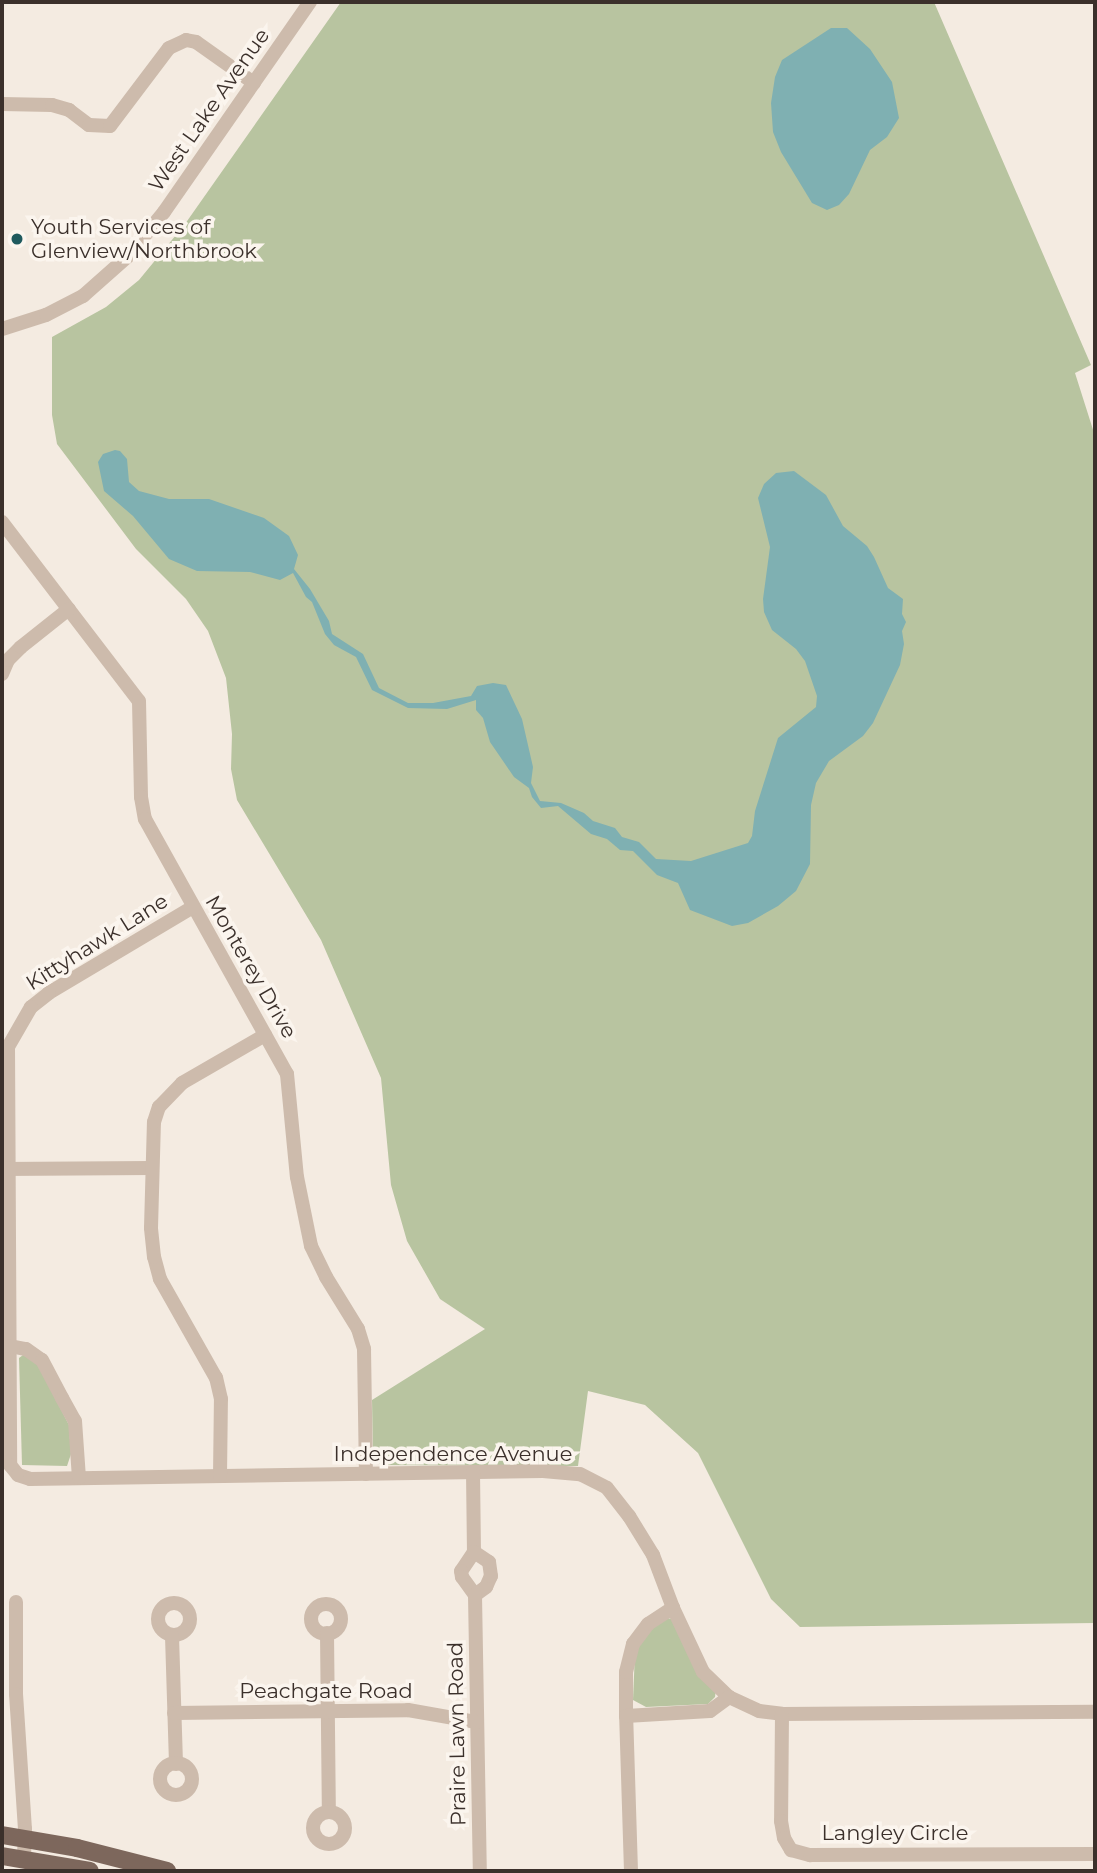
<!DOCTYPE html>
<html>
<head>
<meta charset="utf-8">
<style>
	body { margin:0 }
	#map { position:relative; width:1097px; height:1873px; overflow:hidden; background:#f4ebe1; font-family:Montserrat,sans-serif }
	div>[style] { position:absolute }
	.green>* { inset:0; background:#b8c4a0 }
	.water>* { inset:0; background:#7fb0b2 }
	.minor>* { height:14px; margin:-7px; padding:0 7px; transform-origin:7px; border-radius:7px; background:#cdbbac }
	.minor>.ring { margin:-7px; padding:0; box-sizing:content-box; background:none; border:14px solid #cdbbac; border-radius:50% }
	.major>* { height:18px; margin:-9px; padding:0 9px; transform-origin:9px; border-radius:9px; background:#7d675c }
	.dots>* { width:19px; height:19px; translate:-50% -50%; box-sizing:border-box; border:4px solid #fbf5ee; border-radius:50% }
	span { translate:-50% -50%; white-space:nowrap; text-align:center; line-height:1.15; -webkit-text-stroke:7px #fbf5ee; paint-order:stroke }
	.street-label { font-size:21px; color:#3b302b }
	.poi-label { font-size:21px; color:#3b302b }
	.left { translate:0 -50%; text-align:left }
	.frame { position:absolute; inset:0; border:4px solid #3b302b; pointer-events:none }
</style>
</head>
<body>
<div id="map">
	<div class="green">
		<div style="clip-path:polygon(341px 2px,934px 2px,1091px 365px,1075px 373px,1095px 436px,1095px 1623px,800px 1627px,771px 1599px,698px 1453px,645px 1405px,588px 1391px,578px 1466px,381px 1465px,373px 1458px,372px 1400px,485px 1329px,440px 1299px,407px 1241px,391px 1185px,381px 1078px,321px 940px,237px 800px,231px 769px,232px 734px,226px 678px,208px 631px,186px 599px,136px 549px,57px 444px,52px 415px,52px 337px,106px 307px,139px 280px,185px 224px)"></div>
		<div style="clip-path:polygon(27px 1352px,34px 1357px,69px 1425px,71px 1454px,67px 1466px,22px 1465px,19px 1358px)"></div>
		<div style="clip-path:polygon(666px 1618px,672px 1619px,716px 1688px,715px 1697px,708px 1704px,646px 1707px,633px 1700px,635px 1652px,648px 1631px)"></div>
	</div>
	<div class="water">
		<div style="clip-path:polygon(831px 28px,847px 28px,870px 49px,892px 82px,899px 118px,887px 137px,870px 150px,849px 194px,839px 205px,827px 210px,812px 203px,781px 152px,773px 132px,771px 103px,775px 77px,782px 60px)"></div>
		<div style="clip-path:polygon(115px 450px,120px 451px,127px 459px,129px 482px,139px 491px,169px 499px,209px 499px,264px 518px,289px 536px,298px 555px,294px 569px,310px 589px,329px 621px,332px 634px,363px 654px,379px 688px,408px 703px,433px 703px,471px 696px,477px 686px,493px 683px,506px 685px,522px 719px,533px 767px,531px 783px,540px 801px,561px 803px,584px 813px,593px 821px,615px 828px,622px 837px,639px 842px,656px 859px,691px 861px,748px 843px,752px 836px,755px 811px,778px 738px,816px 707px,817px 696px,805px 661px,796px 649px,772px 630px,764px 612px,763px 599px,770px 547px,758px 498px,764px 484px,776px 473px,794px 471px,826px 495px,843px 526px,867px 546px,874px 557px,888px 588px,903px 599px,902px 614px,906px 622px,902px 631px,904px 644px,900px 665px,873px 723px,863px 736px,829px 761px,816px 783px,811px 805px,810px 864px,796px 891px,778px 906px,748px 923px,732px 926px,690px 910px,678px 883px,657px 875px,633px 851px,620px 850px,607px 839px,591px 834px,558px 806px,541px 808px,532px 797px,529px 788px,514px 777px,490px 742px,483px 718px,476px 710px,476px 700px,447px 709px,408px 708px,372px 690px,356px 657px,334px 645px,325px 634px,312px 602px,306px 597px,293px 573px,280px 580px,250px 572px,197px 571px,169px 559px,133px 516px,104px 491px,98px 462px,103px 454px)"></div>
	</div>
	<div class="minor">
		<div style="left:2px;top:104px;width:50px;rotate:1.1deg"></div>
		<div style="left:52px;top:105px;width:18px;rotate:16deg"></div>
		<div style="left:69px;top:110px;width:25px;rotate:37deg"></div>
		<div style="left:89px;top:125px;width:21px;rotate:3deg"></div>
		<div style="left:110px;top:126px;width:98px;rotate:-52.9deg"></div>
		<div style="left:169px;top:48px;width:19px;rotate:-25deg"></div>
		<div style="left:186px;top:40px;width:10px;rotate:11deg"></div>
		<div style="left:196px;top:42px;width:71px;rotate:35.3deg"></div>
		<div style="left:2px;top:329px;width:46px;rotate:-17.7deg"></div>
		<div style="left:46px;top:315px;width:42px;rotate:-27.2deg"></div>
		<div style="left:83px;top:296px;width:60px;rotate:-41.6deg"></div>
		<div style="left:128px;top:256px;width:57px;rotate:-50.7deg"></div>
		<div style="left:164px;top:212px;width:256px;rotate:-55.2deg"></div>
		<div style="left:2px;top:522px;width:225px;rotate:52.6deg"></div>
		<div style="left:139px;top:701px;width:96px;rotate:88.8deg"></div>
		<div style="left:141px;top:797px;width:22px;rotate:80deg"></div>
		<div style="left:145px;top:819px;width:292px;rotate:60.9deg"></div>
		<div style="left:287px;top:1074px;width:103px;rotate:84.5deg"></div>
		<div style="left:297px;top:1177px;width:70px;rotate:78.5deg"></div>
		<div style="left:311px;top:1246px;width:34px;rotate:64deg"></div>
		<div style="left:326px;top:1277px;width:61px;rotate:58.4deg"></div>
		<div style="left:358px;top:1329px;width:21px;rotate:73deg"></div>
		<div style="left:364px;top:1349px;width:125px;rotate:89.1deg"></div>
		<div style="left:2px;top:674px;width:15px;rotate:-67deg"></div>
		<div style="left:8px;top:660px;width:18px;rotate:-45deg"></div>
		<div style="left:21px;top:647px;width:61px;rotate:-38.4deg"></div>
		<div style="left:193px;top:907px;width:168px;rotate:149.2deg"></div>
		<div style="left:49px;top:993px;width:23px;rotate:142deg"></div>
		<div style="left:31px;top:1007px;width:46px;rotate:119.9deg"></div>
		<div style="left:8px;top:1047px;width:418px;rotate:89.7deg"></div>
		<div style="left:10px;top:1465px;width:13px;rotate:51deg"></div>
		<div style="left:18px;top:1475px;width:13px;rotate:18deg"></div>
		<div style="left:30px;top:1479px;width:513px;rotate:-0.89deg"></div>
		<div style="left:543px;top:1471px;width:37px;rotate:5deg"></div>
		<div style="left:580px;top:1474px;width:30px;rotate:27deg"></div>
		<div style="left:607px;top:1488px;width:36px;rotate:52deg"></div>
		<div style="left:629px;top:1516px;width:46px;rotate:58.4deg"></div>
		<div style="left:653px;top:1555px;width:57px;rotate:69.3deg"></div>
		<div style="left:673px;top:1608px;width:71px;rotate:64.9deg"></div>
		<div style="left:703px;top:1672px;width:36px;rotate:44deg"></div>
		<div style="left:729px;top:1697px;width:33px;rotate:25deg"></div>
		<div style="left:759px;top:1711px;width:23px;rotate:7deg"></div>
		<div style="left:782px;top:1714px;width:313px;rotate:-0.4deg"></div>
		<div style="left:2px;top:1169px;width:149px;rotate:-0.4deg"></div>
		<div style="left:10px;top:1346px;width:16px;rotate:11deg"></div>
		<div style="left:26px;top:1349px;width:19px;rotate:35deg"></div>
		<div style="left:42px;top:1360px;width:43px;rotate:62.2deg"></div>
		<div style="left:62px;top:1398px;width:26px;rotate:61deg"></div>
		<div style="left:75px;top:1421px;width:57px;rotate:86deg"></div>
		<div style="left:473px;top:1472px;width:80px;rotate:89.3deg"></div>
		<div style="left:474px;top:1552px;width:23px;rotate:124deg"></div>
		<div style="left:461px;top:1571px;width:6px;rotate:81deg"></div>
		<div style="left:462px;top:1577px;width:22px;rotate:54deg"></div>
		<div style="left:475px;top:1595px;width:14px;rotate:-36deg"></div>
		<div style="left:486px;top:1587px;width:12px;rotate:-66deg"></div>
		<div style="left:491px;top:1576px;width:14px;rotate:-98deg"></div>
		<div style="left:489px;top:1562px;width:18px;rotate:-146deg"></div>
		<div style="left:220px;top:1476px;width:77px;rotate:-89.3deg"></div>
		<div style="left:221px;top:1399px;width:22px;rotate:-103deg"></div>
		<div style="left:216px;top:1378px;width:114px;rotate:-119.5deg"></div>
		<div style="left:160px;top:1279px;width:23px;rotate:-105deg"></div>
		<div style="left:154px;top:1257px;width:29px;rotate:-96deg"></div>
		<div style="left:151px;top:1228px;width:106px;rotate:-88.4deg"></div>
		<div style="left:154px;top:1122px;width:16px;rotate:-72deg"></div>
		<div style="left:159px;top:1107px;width:33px;rotate:-46deg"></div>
		<div style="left:182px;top:1083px;width:96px;rotate:-30deg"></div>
		<div style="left:475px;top:1595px;width:276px;rotate:89deg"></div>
		<div style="left:16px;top:1602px;width:92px;rotate:90deg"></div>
		<div style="left:16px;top:1694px;width:135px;rotate:86.2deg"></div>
		<div style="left:25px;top:1829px;width:30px;rotate:92deg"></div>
		<div class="ring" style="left:158px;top:1603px;width:18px;height:18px"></div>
		<div class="ring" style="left:311px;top:1604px;width:16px;height:16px"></div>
		<div style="left:327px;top:1633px;width:179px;rotate:89.4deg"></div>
		<div style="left:172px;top:1636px;width:128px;rotate:88.2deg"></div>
		<div style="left:174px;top:1713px;width:234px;rotate:-0.7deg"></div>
		<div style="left:408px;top:1710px;width:70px;rotate:9.9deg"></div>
		<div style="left:782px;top:1714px;width:107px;rotate:90.5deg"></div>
		<div style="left:781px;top:1821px;width:17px;rotate:80deg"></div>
		<div style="left:784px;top:1838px;width:14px;rotate:60deg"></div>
		<div style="left:791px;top:1850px;width:20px;rotate:15deg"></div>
		<div style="left:810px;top:1855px;width:285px;rotate:-0.2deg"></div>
		<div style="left:626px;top:1716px;width:44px;rotate:-90deg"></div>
		<div style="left:626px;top:1672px;width:29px;rotate:-76deg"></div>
		<div style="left:633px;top:1644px;width:25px;rotate:-53deg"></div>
		<div style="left:648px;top:1624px;width:30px;rotate:-33deg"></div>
		<div class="ring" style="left:160px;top:1763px;width:18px;height:18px"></div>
		<div class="ring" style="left:313px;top:1812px;width:18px;height:18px"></div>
		<div style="left:631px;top:1871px;width:155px;rotate:-91.8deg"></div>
		<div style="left:626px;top:1716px;width:84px;rotate:-3.4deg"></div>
		<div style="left:710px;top:1711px;width:24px;rotate:-36deg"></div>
	</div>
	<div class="major">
		<div style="left:2px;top:1835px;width:76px;rotate:9.8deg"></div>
		<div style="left:77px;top:1848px;width:93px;rotate:14.3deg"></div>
		<div style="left:2px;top:1856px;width:89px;rotate:9.7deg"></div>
	</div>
	<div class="dots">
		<div style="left:17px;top:239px;background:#1f5a5e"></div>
	</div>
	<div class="street-label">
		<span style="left:209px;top:110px;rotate:-55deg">West Lake Avenue</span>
		<span style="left:97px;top:942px;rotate:-32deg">Kittyhawk Lane</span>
		<span style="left:251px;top:967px;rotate:60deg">Monterey Drive</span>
		<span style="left:453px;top:1454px">Independence Avenue</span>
		<span style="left:326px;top:1691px">Peachgate Road</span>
		<span style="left:457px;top:1734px;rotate:-91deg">Praire Lawn Road</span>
		<span style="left:895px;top:1833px">Langley Circle</span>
	</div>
	<div class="poi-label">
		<span class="left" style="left:31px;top:239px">Youth Services of<br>Glenview/Northbrook</span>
	</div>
	<div class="frame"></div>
</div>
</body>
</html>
